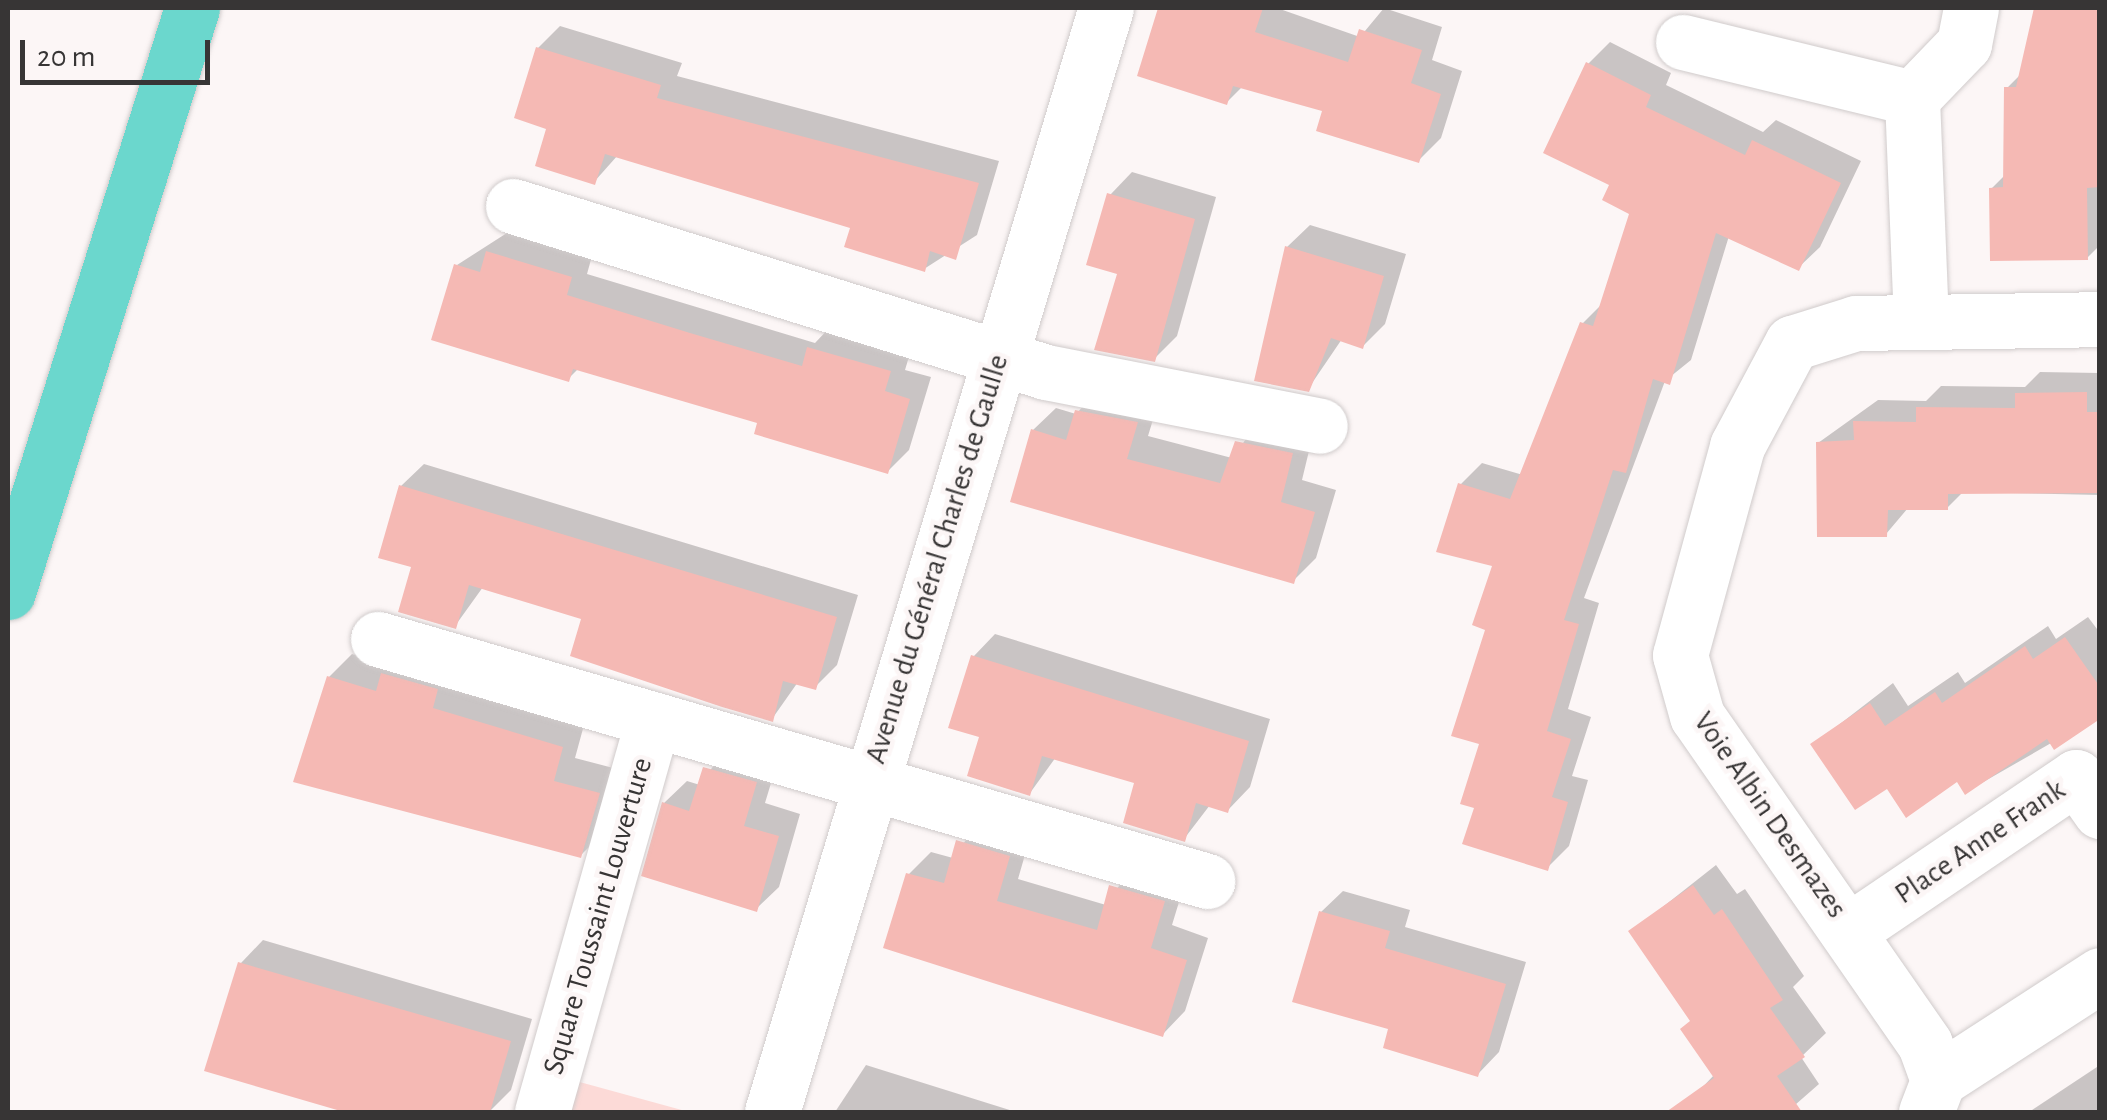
<!DOCTYPE html>
<html>
<head>
<meta charset="utf-8">
<style>
	body { margin:0 }
	#map { position:relative; width:2107px; height:1120px; overflow:hidden; background:#fcf6f6; font-family:"Alegreya Sans",sans-serif }
	div>[style] { position:absolute }
	.green>* { inset:0; background:#fcdad7 }
	.shadow>* { inset:0; background:#0003 }
	.building>* { inset:0; background:#f5b9b4 }
	.roads { filter:drop-shadow(0 0 2px #d0cbcb) drop-shadow(0 0 2px #d0cbcb) }
	.minor>* { height:55px; margin:-27.5px; padding:0 27.5px; transform-origin:27.5px; border-radius:27.5px; background:#fff }
	.major>* { height:55px; margin:-27.5px; padding:0 27.5px; transform-origin:27.5px; border-radius:27.5px; background:#6bd7cd }
	span { translate:-50% -50%; white-space:nowrap; text-align:center; line-height:1.15; -webkit-text-stroke:9px #fcf6f6; paint-order:stroke }
	.street-label { font-size:30px; color:#373535 }
	.frame { position:absolute; inset:0; border:10px solid #373535; pointer-events:none }
	.scale { position:absolute; left:20px; top:40px; width:190px; height:45px; box-sizing:border-box; border:5px solid #373535; border-top:0; padding-left:12px; font-size:30px; line-height:35px; white-space:nowrap; color:#373535; -webkit-text-stroke:8px #fcf6f6; paint-order:stroke }
</style>
</head>
<body>
<div id="map">
	<div class="green">
		<div style="clip-path:polygon(576px 1081px,689px 1112px,566px 1112px)"></div>
	</div>
	<div class="shadow">
		<div style="clip-path:polygon(1161px 8px,1277px 8px,1360px 37px,1384px 8px,1442px 27px,1432px 60px,1462px 71px,1441px 138px,1419px 160px,1325px 109px,1243px 86px,1227px 102px,1140px 74px)"></div>
		<div style="clip-path:polygon(2036px 8px,2100px 8px,2100px 245px,2087px 258px,1991px 189px,2006px 174px,2007px 88px,2022px 73px)"></div>
		<div style="clip-path:polygon(560px 26px,682px 63px,677px 76px,999px 161px,977px 235px,924px 269px,853px 226px,618px 155px,594px 182px,549px 127px,538px 48px)"></div>
		<div style="clip-path:polygon(1610px 42px,1671px 73px,1666px 85px,1763px 132px,1776px 120px,1861px 161px,1820px 247px,1798px 268px,1729px 236px,1691px 360px,1665px 381px,1584px 598px,1599px 603px,1568px 709px,1591px 717px,1572px 776px,1588px 780px,1569px 846px,1547px 868px,1477px 806px,1495px 564px,1460px 485px,1482px 463px,1523px 475px,1582px 324px,1603px 303px,1632px 212px,1612px 184px,1588px 64px)"></div>
		<div style="clip-path:polygon(1132px 172px,1216px 197px,1177px 336px,1154px 359px,1120px 273px,1110px 195px)"></div>
		<div style="clip-path:polygon(1310px 225px,1406px 254px,1385px 324px,1363px 346px,1342px 339px,1308px 389px,1287px 247px)"></div>
		<div style="clip-path:polygon(510px 231px,592px 256px,587px 274px,713px 312px,815px 343px,831px 326px,911px 350px,905px 370px,931px 377px,909px 450px,887px 472px,760px 421px,579px 368px,568px 379px,457px 265px)"></div>
		<div style="clip-path:polygon(2040px 372px,2100px 373px,2100px 495px,1963px 492px,1947px 508px,1908px 508px,1886px 534px,1818px 443px,1878px 400px,1926px 401px,1941px 386px,2025px 387px)"></div>
		<div style="clip-path:polygon(1100px 388px,1159px 400px,1148px 436px,1232px 458px,1260px 420px,1314px 430px,1302px 480px,1336px 490px,1316px 558px,1293px 581px,1033px 430px,1056px 408px,1076px 414px)"></div>
		<div style="clip-path:polygon(424px 464px,858px 595px,837px 665px,815px 687px,798px 682px,772px 719px,584px 617px,483px 587px,455px 626px,414px 566px,401px 486px)"></div>
		<div style="clip-path:polygon(2088px 617px,2100px 633px,2100px 715px,1966px 792px,1958px 778px,1887px 785px,1814px 744px,1893px 683px,1908px 706px,1958px 672px,1965px 683px,2048px 626px,2056px 639px)"></div>
		<div style="clip-path:polygon(995px 634px,1270px 719px,1250px 787px,1228px 810px,1210px 805px,1184px 839px,1137px 782px,1056px 757px,1030px 793px,982px 735px,973px 657px)"></div>
		<div style="clip-path:polygon(352px 654px,584px 725px,575px 758px,621px 770px,603px 833px,580px 856px,329px 677px)"></div>
		<div style="clip-path:polygon(728px 745px,778px 760px,765px 803px,800px 814px,779px 887px,756px 909px,664px 803px,687px 781px,700px 785px)"></div>
		<div style="clip-path:polygon(981px 819px,1031px 834px,1018px 879px,1106px 905px,1134px 864px,1186px 879px,1172px 925px,1208px 938px,1185px 1011px,1163px 1034px,909px 874px,931px 852px,953px 858px)"></div>
		<div style="clip-path:polygon(1716px 865px,1737px 894px,1745px 889px,1804px 976px,1793px 987px,1826px 1033px,1801px 1057px,1819px 1084px,1787px 1112px,1707px 1112px,1695px 1095px,1715px 1074px,1692px 1020px,1631px 932px)"></div>
		<div style="clip-path:polygon(1343px 891px,1410px 910px,1405px 927px,1526px 962px,1499px 1052px,1478px 1074px,1391px 1028px,1321px 912px)"></div>
		<div style="clip-path:polygon(263px 940px,532px 1019px,511px 1090px,489px 1112px,354px 1112px,207px 1069px,241px 963px)"></div>
		<div style="clip-path:polygon(866px 1065px,1016px 1112px,835px 1112px)"></div>
		<div style="clip-path:polygon(2100px 1065px,2100px 1112px,2029px 1112px)"></div>
	</div>
	<div class="building">
		<div style="clip-path:polygon(1158px 8px,1263px 8px,1255px 32px,1348px 62px,1359px 29px,1422px 50px,1411px 83px,1441px 94px,1419px 163px,1316px 131px,1322px 111px,1233px 86px,1227px 105px,1137px 76px)"></div>
		<div style="clip-path:polygon(2034px 8px,2100px 8px,2100px 187px,2087px 188px,2088px 260px,1990px 261px,1989px 188px,2003px 187px,2004px 87px,2016px 87px)"></div>
		<div style="clip-path:polygon(536px 47px,661px 85px,657px 98px,979px 183px,956px 260px,930px 251px,925px 272px,844px 247px,850px 228px,605px 154px,595px 185px,535px 166px,546px 129px,514px 118px)"></div>
		<div style="clip-path:polygon(1586px 62px,1651px 95px,1646px 107px,1745px 155px,1752px 140px,1841px 183px,1799px 271px,1716px 233px,1670px 385px,1653px 379px,1626px 473px,1613px 470px,1564px 620px,1579px 624px,1547px 731px,1571px 739px,1552px 797px,1568px 802px,1548px 871px,1462px 844px,1474px 808px,1460px 804px,1479px 744px,1451px 736px,1485px 630px,1472px 625px,1492px 566px,1436px 552px,1458px 483px,1510px 499px,1580px 322px,1593px 326px,1629px 214px,1602px 200px,1609px 185px,1543px 153px)"></div>
		<div style="clip-path:polygon(1107px 193px,1195px 219px,1155px 362px,1094px 350px,1117px 274px,1086px 265px)"></div>
		<div style="clip-path:polygon(1285px 246px,1384px 276px,1363px 349px,1331px 338px,1309px 392px,1254px 381px)"></div>
		<div style="clip-path:polygon(486px 251px,572px 277px,567px 295px,690px 333px,802px 366px,807px 347px,891px 371px,885px 391px,910px 399px,888px 474px,754px 434px,757px 423px,573px 369px,569px 382px,431px 340px,454px 264px,480px 272px)"></div>
		<div style="clip-path:polygon(2087px 392px,2087px 412px,2100px 412px,2100px 493px,1948px 494px,1948px 510px,1888px 510px,1887px 537px,1817px 537px,1816px 442px,1854px 440px,1853px 421px,1916px 422px,1916px 407px,2015px 408px,2015px 393px)"></div>
		<div style="clip-path:polygon(1075px 410px,1138px 422px,1127px 459px,1220px 483px,1235px 441px,1293px 453px,1281px 502px,1315px 512px,1294px 584px,1010px 502px,1031px 429px,1066px 440px)"></div>
		<div style="clip-path:polygon(399px 485px,837px 617px,816px 690px,783px 681px,773px 722px,722px 707px,570px 656px,581px 619px,469px 585px,456px 629px,398px 612px,411px 567px,378px 558px)"></div>
		<div style="clip-path:polygon(2065px 637px,2100px 687px,2100px 719px,2054px 750px,2047px 739px,1965px 795px,1957px 782px,1906px 818px,1887px 789px,1855px 810px,1810px 744px,1870px 703px,1885px 726px,1935px 692px,1942px 703px,2025px 646px,2033px 659px)"></div>
		<div style="clip-path:polygon(971px 655px,1249px 741px,1228px 813px,1196px 803px,1185px 842px,1123px 823px,1134px 783px,1042px 756px,1030px 796px,967px 776px,979px 737px,948px 728px)"></div>
		<div style="clip-path:polygon(381px 673px,438px 689px,433px 708px,563px 747px,554px 781px,600px 793px,581px 858px,293px 782px,327px 676px,376px 691px)"></div>
		<div style="clip-path:polygon(703px 767px,757px 782px,744px 826px,779px 836px,757px 912px,641px 876px,662px 802px,689px 811px)"></div>
		<div style="clip-path:polygon(956px 840px,1010px 856px,997px 901px,1097px 930px,1109px 885px,1165px 901px,1151px 948px,1187px 960px,1163px 1037px,883px 948px,906px 873px,944px 883px)"></div>
		<div style="clip-path:polygon(1693px 885px,1714px 915px,1722px 909px,1783px 1000px,1770px 1008px,1805px 1057px,1777px 1076px,1802px 1112px,1666px 1112px,1714px 1078px,1680px 1029px,1690px 1021px,1628px 931px)"></div>
		<div style="clip-path:polygon(1319px 911px,1390px 931px,1385px 948px,1506px 984px,1478px 1077px,1383px 1048px,1388px 1029px,1292px 1002px)"></div>
		<div style="clip-path:polygon(238px 962px,511px 1041px,490px 1112px,344px 1112px,204px 1071px)"></div>
	</div>
	<div class="roads">
		<div class="minor">
			<div style="left:1683px;top:42px;width:236px;rotate:13.7deg"></div>
			<div style="left:1912px;top:98px;width:223px;rotate:87.7deg"></div>
			<div style="left:1912px;top:98px;width:75px;rotate:-46.1deg"></div>
			<div style="left:1964px;top:44px;width:37px;rotate:-79deg"></div>
			<div style="left:513px;top:206px;width:558px;rotate:17.3deg"></div>
			<div style="left:1046px;top:372px;width:279px;rotate:11.1deg"></div>
			<div style="left:378px;top:639px;width:864px;rotate:16.27deg"></div>
			<div style="left:1850px;top:930px;width:273px;rotate:-34.1deg"></div>
			<div style="left:2076px;top:777px;width:42px;rotate:54.8deg"></div>
			<div style="left:1938px;top:1080px;width:193px;rotate:-32.9deg"></div>
			<div style="left:542px;top:1112px;width:408px;rotate:-74.2deg"></div>
			<div style="left:772px;top:1112px;width:1153px;rotate:-73.17deg"></div>
			<div style="left:1926px;top:1112px;width:34px;rotate:-69deg"></div>
			<div style="left:1938px;top:1080px;width:38px;rotate:-110deg"></div>
			<div style="left:1925px;top:1044px;width:399px;rotate:-124.8deg"></div>
			<div style="left:1697px;top:716px;width:63px;rotate:-105.6deg"></div>
			<div style="left:1680px;top:655px;width:217px;rotate:-74.7deg"></div>
			<div style="left:1737px;top:446px;width:117px;rotate:-61.9deg"></div>
			<div style="left:1792px;top:343px;width:67px;rotate:-17.4deg"></div>
			<div style="left:1856px;top:323px;width:244px;rotate:-0.9deg"></div>
		</div>
		<div class="major">
			<div style="left:8px;top:592px;width:612px;rotate:-72.51deg"></div>
		</div>
	</div>
	<div class="street-label">
		<span style="left:937px;top:559px;rotate:-73deg">Avenue du Général Charles de Gaulle</span>
		<span style="left:1770px;top:815px;rotate:55deg">Voie Albin Desmazes</span>
		<span style="left:1980px;top:842px;rotate:-34deg">Place Anne Frank</span>
		<span style="left:598px;top:916px;rotate:-74deg">Square Toussaint Louverture</span>
	</div>
	<div class="frame"></div>
	<div class="scale">20 m</div>
</div>
</body>
</html>
